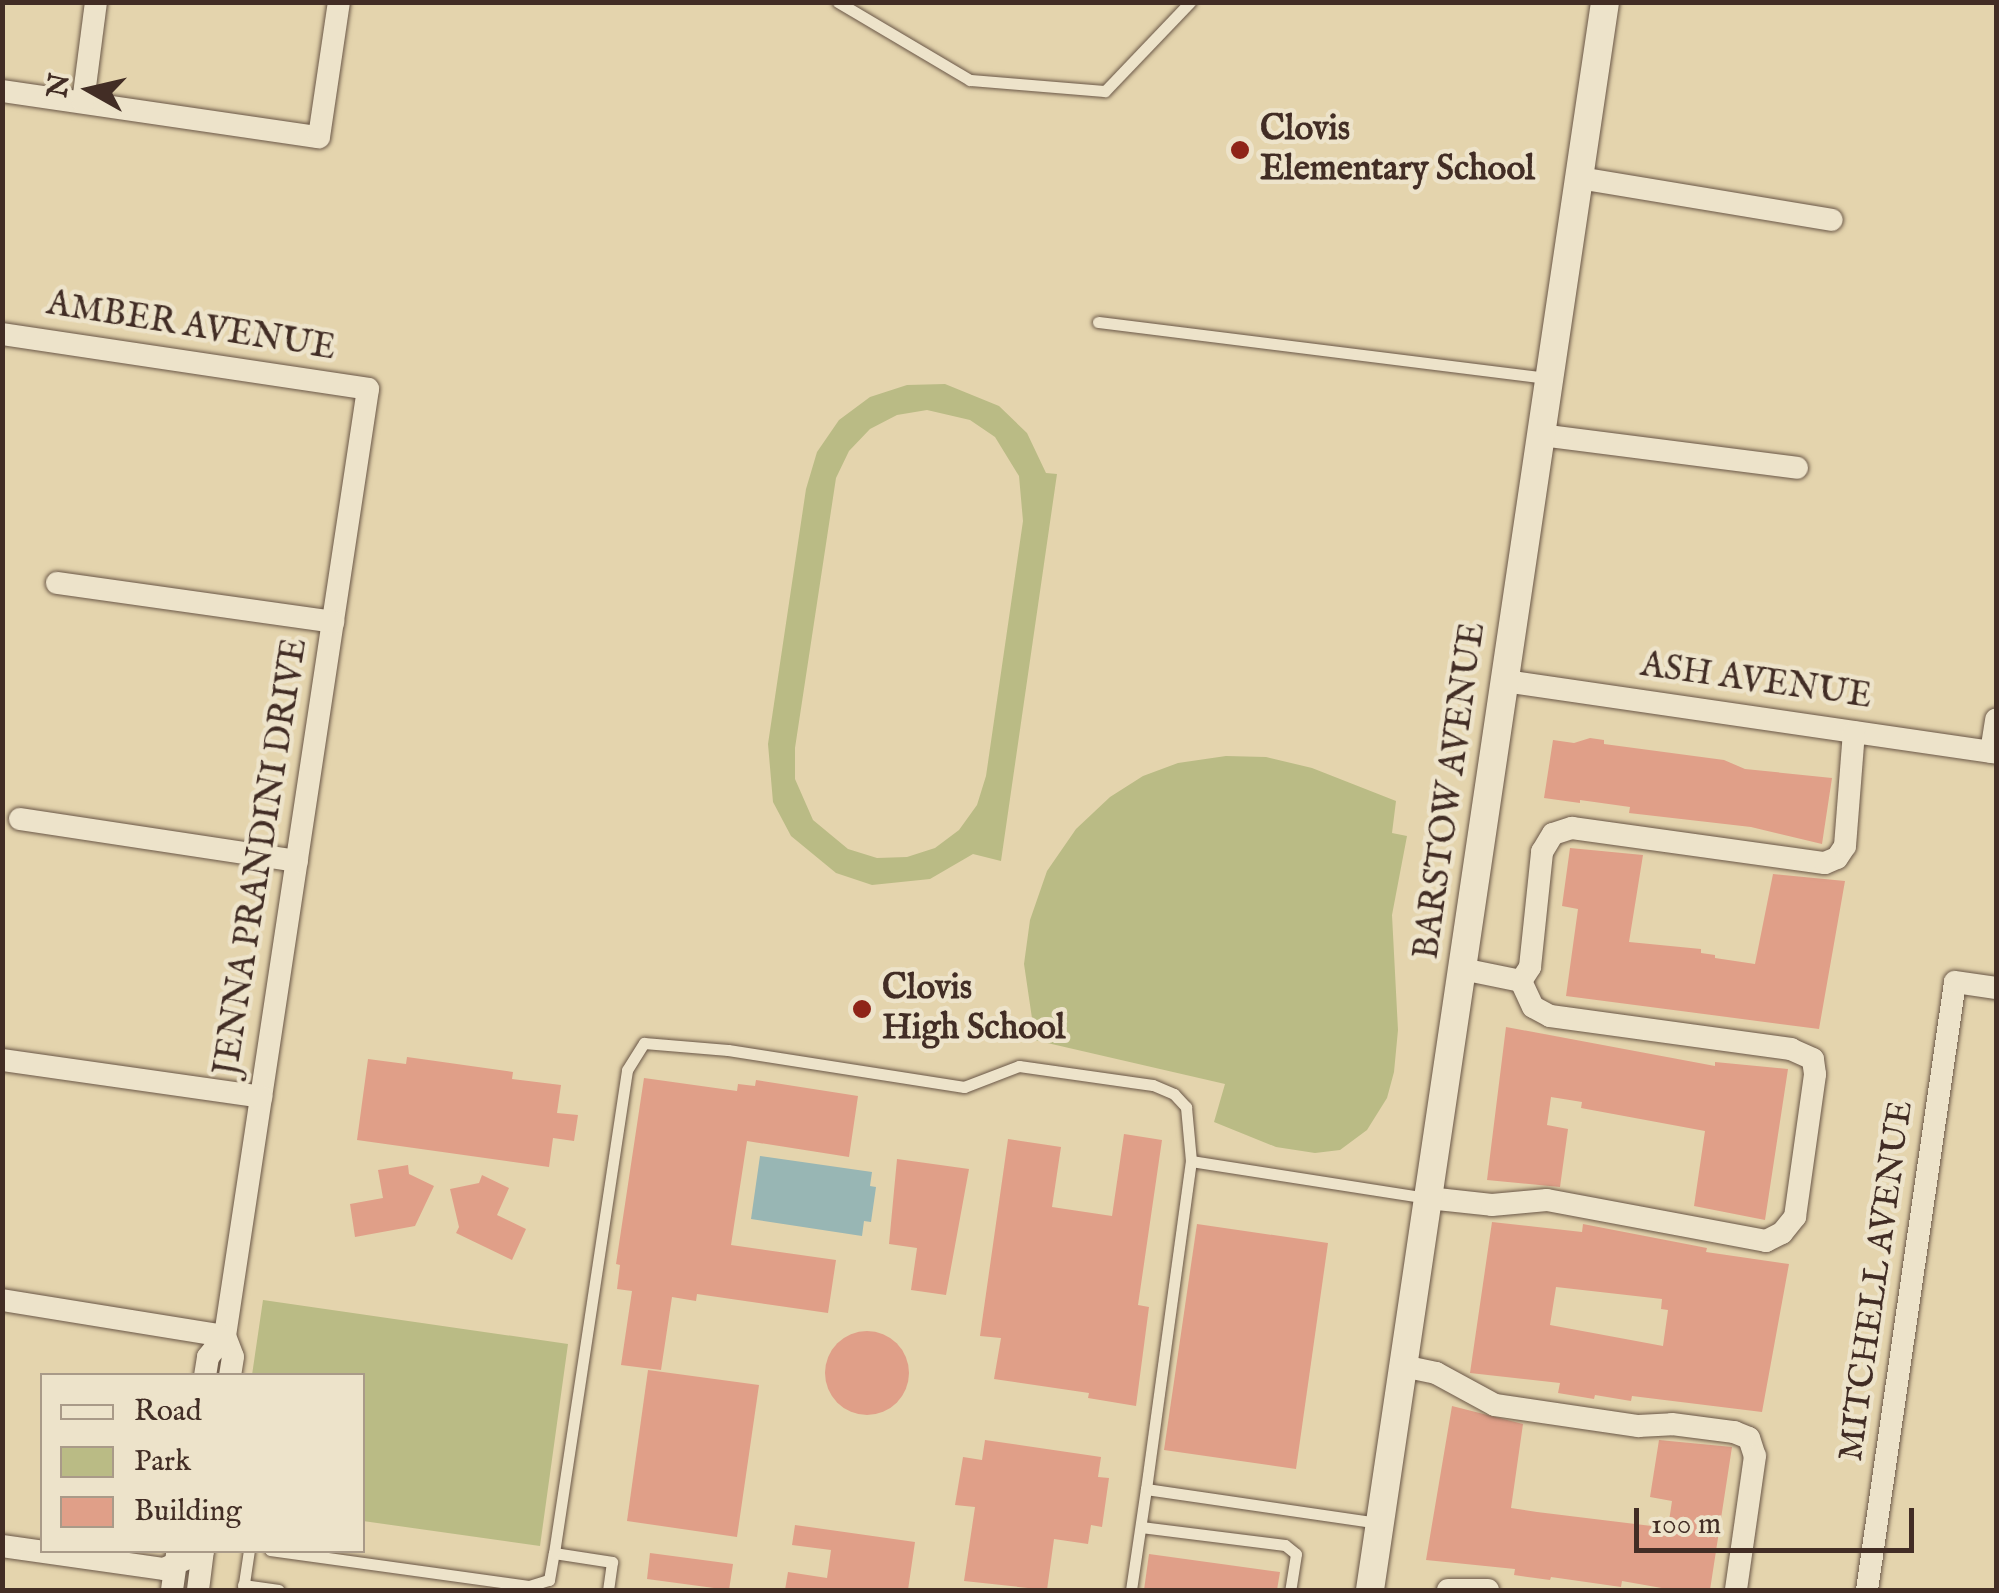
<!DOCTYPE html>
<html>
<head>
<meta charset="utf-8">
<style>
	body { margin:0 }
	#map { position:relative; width:1999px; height:1593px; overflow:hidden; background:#e4d4ad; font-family:"IM FELL English",serif }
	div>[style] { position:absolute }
	.green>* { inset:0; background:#babb85 }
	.water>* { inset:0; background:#98b6b4 }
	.building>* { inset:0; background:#e09f88 }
	.round { border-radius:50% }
	.roads { filter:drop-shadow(0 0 2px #6a5747) drop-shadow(0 0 2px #6a5747) }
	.service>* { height:11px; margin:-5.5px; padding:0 5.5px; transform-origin:5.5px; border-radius:5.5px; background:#ede3ca }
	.minor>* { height:22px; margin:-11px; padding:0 11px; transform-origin:11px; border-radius:11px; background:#ede3ca }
	.tertiary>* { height:28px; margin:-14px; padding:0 14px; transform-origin:14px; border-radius:14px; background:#ede3ca }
	.dots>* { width:28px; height:28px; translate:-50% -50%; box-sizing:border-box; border:5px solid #ede3ca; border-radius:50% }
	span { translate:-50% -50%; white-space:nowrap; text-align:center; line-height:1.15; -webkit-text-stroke:9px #ede3ca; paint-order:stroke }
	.poi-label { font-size:35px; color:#422d25; font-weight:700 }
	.left { translate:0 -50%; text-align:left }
	.street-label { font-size:35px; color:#422d25 }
	.frame { position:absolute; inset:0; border:5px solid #422d25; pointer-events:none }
	.legend { position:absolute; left:40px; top:1373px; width:325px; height:180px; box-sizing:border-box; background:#ede3ca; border:2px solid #a99a88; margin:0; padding:12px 18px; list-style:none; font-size:30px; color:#422d25 }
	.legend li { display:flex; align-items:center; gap:20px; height:50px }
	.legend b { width:50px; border:2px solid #a99a88 }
	.north { position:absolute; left:40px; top:40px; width:100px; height:100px; -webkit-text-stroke:8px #ede3ca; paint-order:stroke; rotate:278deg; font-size:28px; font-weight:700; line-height:40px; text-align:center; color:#422d25 }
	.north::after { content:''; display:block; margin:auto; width:35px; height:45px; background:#422d25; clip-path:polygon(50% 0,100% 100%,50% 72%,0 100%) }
	.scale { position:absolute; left:1634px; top:1508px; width:280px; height:45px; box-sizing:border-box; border:5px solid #422d25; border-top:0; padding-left:12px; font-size:30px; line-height:35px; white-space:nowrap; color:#422d25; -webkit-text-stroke:8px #ede3ca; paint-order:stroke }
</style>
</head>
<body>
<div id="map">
	<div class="green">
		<div style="clip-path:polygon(evenodd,945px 384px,999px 406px,1027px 433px,1046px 473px,1057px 474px,1001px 861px,973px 854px,930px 879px,872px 885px,836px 873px,791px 836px,773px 802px,768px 744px,806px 489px,817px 452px,839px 420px,870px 397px,907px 385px,945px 384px,927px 410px,970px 420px,995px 437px,1019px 476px,1023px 521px,986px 776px,977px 805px,959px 830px,935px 848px,907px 857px,877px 858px,848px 849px,813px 820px,795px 779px,795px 748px,836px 478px,849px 451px,870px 429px,897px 415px,927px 410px)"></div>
		<div style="clip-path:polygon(1226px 756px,1266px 757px,1312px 768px,1396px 801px,1392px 833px,1407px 836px,1392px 915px,1398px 1030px,1394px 1072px,1387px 1098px,1367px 1130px,1340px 1150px,1315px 1153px,1276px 1147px,1214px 1122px,1225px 1084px,1030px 1039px,1033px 1025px,1024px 964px,1030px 920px,1047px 871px,1076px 829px,1110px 797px,1143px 776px,1178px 763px)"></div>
		<div style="clip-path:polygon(263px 1300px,568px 1344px,540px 1546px,363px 1521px,362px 1376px,252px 1375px)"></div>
	</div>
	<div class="water">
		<div style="clip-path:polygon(760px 1156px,872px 1172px,870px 1186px,876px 1187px,871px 1222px,864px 1221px,862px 1236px,751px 1219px)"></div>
	</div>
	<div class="building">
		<div style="clip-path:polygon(1590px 738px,1604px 740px,1604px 744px,1724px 760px,1745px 769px,1832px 778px,1822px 844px,1751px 827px,1629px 813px,1630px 807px,1580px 800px,1580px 803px,1544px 798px,1553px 740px,1574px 743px)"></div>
		<div style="clip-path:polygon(1570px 848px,1643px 855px,1629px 942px,1701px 949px,1701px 953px,1715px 955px,1715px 958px,1755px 964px,1773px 874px,1845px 881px,1819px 1029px,1566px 996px,1578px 909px,1562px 906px)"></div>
		<div style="clip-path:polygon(1506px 1027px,1715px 1066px,1715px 1062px,1788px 1069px,1765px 1220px,1694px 1206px,1705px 1131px,1581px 1108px,1582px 1102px,1551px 1097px,1547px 1125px,1568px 1129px,1560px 1187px,1487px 1180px)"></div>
		<div style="clip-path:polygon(407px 1057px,513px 1072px,512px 1079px,561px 1085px,557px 1113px,578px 1115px,574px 1141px,553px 1138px,549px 1167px,357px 1140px,368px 1059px,406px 1064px)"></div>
		<div style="clip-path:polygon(644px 1078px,737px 1091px,738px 1084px,755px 1086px,756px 1080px,858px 1096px,849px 1157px,747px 1141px,731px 1245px,836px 1260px,828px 1313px,697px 1294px,696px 1301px,672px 1297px,661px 1370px,621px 1365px,632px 1291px,617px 1289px,620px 1265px,616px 1264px)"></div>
		<div style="clip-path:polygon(1124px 1134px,1162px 1140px,1138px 1305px,1149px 1307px,1136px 1406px,1088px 1398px,1089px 1393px,994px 1379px,1001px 1338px,980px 1336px,1008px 1139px,1061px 1147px,1052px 1207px,1112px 1216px)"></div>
		<div style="clip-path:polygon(897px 1159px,969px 1169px,946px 1295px,911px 1290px,917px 1248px,889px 1244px)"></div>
		<div style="clip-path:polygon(408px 1165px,409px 1174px,434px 1186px,415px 1226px,355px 1237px,350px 1204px,383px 1198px,378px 1170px)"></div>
		<div style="clip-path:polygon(482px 1175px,509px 1188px,497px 1215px,526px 1229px,512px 1260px,456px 1233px,459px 1227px,450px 1189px,479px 1183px)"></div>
		<div style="clip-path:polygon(evenodd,1492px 1222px,1582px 1232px,1583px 1224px,1707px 1248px,1706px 1252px,1789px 1264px,1762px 1412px,1632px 1396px,1631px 1401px,1595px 1395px,1594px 1399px,1558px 1393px,1560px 1383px,1470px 1373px,1492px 1222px,1556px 1287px,1662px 1299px,1661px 1309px,1668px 1310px,1663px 1346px,1550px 1325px,1556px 1287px)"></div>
		<div style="clip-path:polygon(1197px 1224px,1328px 1243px,1296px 1469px,1164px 1450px)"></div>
		<div class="round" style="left:825px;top:1331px;width:84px;height:84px"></div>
		<div style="clip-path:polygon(648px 1370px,759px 1385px,737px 1537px,627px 1521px)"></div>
		<div style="clip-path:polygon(1452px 1406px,1523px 1424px,1511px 1508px,1537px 1512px,1668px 1528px,1672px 1501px,1650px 1497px,1659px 1440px,1732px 1447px,1710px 1590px,1673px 1590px,1622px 1581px,1621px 1587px,1551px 1577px,1550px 1580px,1514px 1575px,1515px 1569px,1426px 1560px)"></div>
		<div style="clip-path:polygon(985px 1440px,1101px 1457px,1098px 1477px,1109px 1478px,1102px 1527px,1091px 1525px,1088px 1544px,1054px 1539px,1047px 1590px,964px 1581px,975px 1507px,955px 1505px,963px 1457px,982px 1460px)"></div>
		<div style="clip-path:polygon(795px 1525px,915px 1542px,908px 1590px,785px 1590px,788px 1572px,827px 1578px,831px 1550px,792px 1545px)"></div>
		<div style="clip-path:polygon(650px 1553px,733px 1564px,729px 1590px,647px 1579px)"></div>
		<div style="clip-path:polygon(1149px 1554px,1280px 1572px,1277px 1590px,1144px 1590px)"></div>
	</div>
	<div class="roads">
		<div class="service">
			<div style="left:838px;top:2px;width:153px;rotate:30.6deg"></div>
			<div style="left:970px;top:80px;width:135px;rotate:4.7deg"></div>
			<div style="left:1105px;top:91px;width:123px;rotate:-46.3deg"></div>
			<div style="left:1098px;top:322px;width:455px;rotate:7.1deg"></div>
			<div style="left:1146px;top:1489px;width:331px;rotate:-82.2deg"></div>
			<div style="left:1191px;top:1161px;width:240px;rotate:8.9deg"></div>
			<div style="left:1141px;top:1527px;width:145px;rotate:7.1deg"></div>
			<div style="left:1285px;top:1545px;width:14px;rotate:39deg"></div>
			<div style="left:1296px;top:1554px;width:36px;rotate:99deg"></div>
			<div style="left:270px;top:1550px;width:261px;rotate:7.9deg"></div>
			<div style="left:529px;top:1586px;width:21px;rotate:-17deg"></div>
			<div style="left:549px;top:1580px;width:27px;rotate:-80deg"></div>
			<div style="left:554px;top:1553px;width:59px;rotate:8.8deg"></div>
			<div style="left:612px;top:1562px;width:28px;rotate:98deg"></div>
			<div style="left:554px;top:1553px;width:488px;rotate:-81.4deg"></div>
			<div style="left:627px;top:1070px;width:32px;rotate:-58deg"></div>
			<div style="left:644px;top:1043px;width:84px;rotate:4.8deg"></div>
			<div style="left:728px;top:1050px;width:239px;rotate:8.9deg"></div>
			<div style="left:964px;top:1087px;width:59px;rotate:-20.9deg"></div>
			<div style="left:1019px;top:1066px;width:135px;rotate:8.1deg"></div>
			<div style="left:1153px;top:1085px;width:23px;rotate:23deg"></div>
			<div style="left:1174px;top:1094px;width:18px;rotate:47deg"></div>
			<div style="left:1186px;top:1107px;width:54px;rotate:84.7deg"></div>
			<div style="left:243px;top:1585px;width:36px;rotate:8deg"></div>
			<div style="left:243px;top:1590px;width:40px;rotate:-81.5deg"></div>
			<div style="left:1131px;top:1590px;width:102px;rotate:-81.6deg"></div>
			<div style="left:1146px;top:1489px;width:236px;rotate:8.3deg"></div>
		</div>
		<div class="minor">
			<div style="left:2px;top:91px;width:320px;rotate:8.3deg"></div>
			<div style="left:319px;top:137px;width:136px;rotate:-81.6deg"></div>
			<div style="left:83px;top:102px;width:101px;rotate:-82.6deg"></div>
			<div style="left:1579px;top:178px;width:256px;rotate:9.4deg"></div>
			<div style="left:2px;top:334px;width:370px;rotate:8.5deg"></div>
			<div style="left:368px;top:389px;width:958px;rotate:98.59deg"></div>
			<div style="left:225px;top:1336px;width:22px;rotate:69deg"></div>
			<div style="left:233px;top:1357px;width:19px;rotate:99deg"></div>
			<div style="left:1541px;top:435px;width:258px;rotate:7.3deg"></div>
			<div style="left:57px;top:583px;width:279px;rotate:8deg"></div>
			<div style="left:1505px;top:681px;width:496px;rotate:8.3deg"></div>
			<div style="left:1991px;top:752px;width:33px;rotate:-81deg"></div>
			<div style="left:20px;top:819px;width:280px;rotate:8.6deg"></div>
			<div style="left:1521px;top:981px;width:17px;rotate:-57deg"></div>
			<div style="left:1530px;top:967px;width:116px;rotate:-84deg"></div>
			<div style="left:1542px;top:852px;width:21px;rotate:-59deg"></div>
			<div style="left:1553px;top:834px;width:20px;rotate:-18deg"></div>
			<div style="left:1572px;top:828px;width:255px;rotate:7.9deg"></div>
			<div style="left:1825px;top:863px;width:13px;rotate:-23deg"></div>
			<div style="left:1837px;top:858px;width:14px;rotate:-56deg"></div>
			<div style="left:1845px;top:846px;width:114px;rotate:-85.5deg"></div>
			<div style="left:2px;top:1060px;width:262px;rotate:8.1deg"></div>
			<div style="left:1428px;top:1198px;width:64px;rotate:6.2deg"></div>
			<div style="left:1492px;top:1205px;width:55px;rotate:-5.2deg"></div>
			<div style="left:1547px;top:1200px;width:223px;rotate:10.6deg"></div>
			<div style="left:1766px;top:1241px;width:18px;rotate:-27deg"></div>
			<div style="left:1782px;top:1233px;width:21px;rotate:-51deg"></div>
			<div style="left:1795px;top:1217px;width:144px;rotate:-82deg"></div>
			<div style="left:1815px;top:1074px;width:15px;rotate:-98deg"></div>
			<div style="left:1813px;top:1059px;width:24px;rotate:-156deg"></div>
			<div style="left:1791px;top:1049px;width:243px;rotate:-172.2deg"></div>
			<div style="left:1550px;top:1016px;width:19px;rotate:-152deg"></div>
			<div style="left:1533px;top:1007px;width:29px;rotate:-115deg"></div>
			<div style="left:1521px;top:981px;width:60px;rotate:-168.5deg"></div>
			<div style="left:2px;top:1300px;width:226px;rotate:9.2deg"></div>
			<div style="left:1403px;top:1366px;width:34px;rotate:12deg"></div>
			<div style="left:1436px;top:1373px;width:67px;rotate:28.5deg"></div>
			<div style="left:1495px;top:1405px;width:145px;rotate:8.4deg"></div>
			<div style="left:1638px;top:1426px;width:34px;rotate:-3deg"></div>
			<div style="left:1672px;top:1424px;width:63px;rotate:7.4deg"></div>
			<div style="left:1734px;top:1432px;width:16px;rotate:22deg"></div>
			<div style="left:1749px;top:1438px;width:19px;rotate:72deg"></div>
			<div style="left:1755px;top:1456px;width:135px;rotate:98.1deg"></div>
			<div style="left:205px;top:1376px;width:19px;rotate:-81deg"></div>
			<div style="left:208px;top:1357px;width:27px;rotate:-51deg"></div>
			<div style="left:2px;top:1546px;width:164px;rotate:8.1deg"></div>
			<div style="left:164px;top:1569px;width:43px;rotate:-24.8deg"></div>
			<div style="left:172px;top:1590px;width:36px;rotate:-82deg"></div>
			<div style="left:198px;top:1590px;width:40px;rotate:-82.9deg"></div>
			<div style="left:1448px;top:1590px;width:40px"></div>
			<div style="left:1867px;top:1590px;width:614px;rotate:-81.76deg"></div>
			<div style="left:1955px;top:982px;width:41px;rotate:8.3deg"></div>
		</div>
		<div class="tertiary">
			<div style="left:1370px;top:1590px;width:1605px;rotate:-81.58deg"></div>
		</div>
	</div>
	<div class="dots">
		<div style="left:1240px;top:150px;background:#8f2418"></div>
		<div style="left:862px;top:1009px;background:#8f2418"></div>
	</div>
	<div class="poi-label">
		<span class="left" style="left:1260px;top:150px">Clovis<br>Elementary School</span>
		<span class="left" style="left:882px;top:1009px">Clovis<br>High School</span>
	</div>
	<div class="street-label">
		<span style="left:191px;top:327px;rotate:9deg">AMBER AVENUE</span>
		<span style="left:1756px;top:682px;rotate:8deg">ASH AVENUE</span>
		<span style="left:1451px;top:791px;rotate:-82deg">BARSTOW AVENUE</span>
		<span style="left:262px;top:857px;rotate:-81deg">JENNA PRANDINI DRIVE</span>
		<span style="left:1877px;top:1281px;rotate:-82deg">MITCHELL AVENUE</span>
	</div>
	<div class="frame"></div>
	<ul class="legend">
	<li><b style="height:12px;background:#ede3ca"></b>Road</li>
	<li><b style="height:28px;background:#babb85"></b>Park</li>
	<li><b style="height:28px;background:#e09f88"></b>Building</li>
	</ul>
	<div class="north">N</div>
	<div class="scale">100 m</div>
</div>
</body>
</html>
